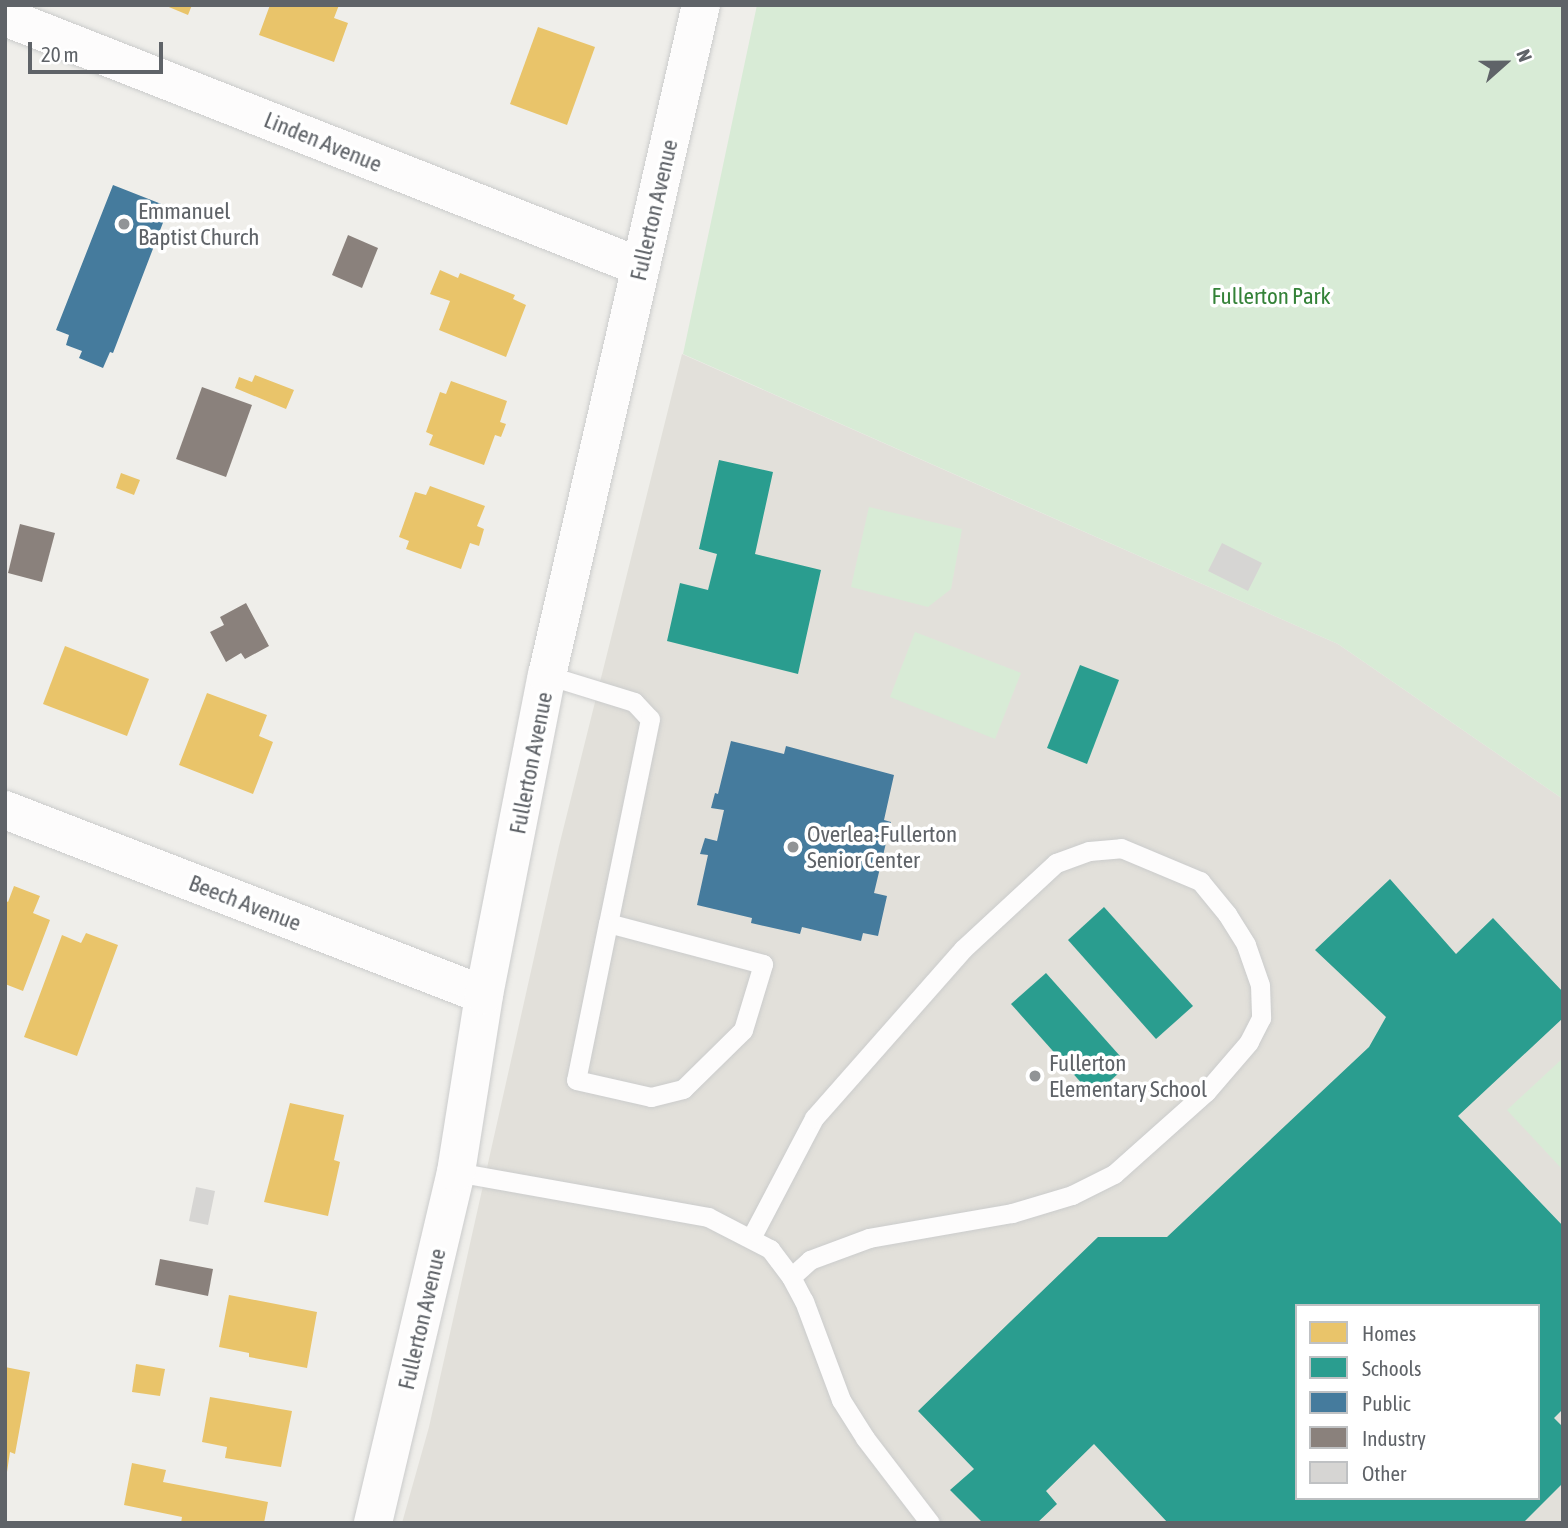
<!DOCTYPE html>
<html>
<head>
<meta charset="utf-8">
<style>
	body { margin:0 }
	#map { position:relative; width:1568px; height:1528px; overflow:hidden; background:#efeeea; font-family:"Asap Condensed",sans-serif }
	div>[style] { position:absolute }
	.education>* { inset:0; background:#e2e0da }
	.green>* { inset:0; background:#d8ebd6 }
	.homes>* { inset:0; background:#e9c46a }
	.schools>* { inset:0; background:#2a9d8f }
	.public>* { inset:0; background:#457b9d }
	.industry>* { inset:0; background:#8a817c }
	.building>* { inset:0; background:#d6d5d3 }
	.roads { filter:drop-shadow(0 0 2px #cbcccc) drop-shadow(0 0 2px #cbcccc) }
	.service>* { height:19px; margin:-9.5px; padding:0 9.5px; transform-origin:9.5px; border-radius:9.5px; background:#fdfcfc }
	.minor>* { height:38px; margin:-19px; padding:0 19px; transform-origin:19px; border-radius:19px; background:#fdfcfc }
	.tertiary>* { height:38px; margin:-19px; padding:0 19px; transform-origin:19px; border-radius:19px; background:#fdfcfc }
	.dots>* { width:19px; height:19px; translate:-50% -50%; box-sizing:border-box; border:4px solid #fff; border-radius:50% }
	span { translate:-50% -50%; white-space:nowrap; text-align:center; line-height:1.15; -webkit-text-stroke:7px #fff; paint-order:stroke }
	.street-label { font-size:23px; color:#5f6368 }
	.poi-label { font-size:23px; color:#5f6368 }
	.left { translate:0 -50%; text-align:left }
	.park-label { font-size:23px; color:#348238 }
	.frame { position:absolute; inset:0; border:7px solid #5f6368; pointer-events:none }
	.legend { position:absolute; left:1295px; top:1304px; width:245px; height:196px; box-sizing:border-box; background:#fff; border:2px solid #bfc1c3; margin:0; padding:9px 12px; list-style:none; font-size:21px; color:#5f6368 }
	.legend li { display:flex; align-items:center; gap:14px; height:35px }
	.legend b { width:35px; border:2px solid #bfc1c3 }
	.north { position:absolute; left:1470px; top:28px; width:70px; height:70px; -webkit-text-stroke:5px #fff; paint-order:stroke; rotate:69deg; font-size:19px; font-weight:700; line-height:28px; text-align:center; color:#5f6368 }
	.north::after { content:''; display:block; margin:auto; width:24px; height:32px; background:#5f6368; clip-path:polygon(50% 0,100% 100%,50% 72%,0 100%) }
	.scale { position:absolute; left:28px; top:42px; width:135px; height:32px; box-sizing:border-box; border:4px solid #5f6368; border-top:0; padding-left:9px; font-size:21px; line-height:24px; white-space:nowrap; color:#5f6368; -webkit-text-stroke:5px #fff; paint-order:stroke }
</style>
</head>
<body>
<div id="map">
	<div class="education">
		<div style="clip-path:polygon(evenodd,682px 354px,1338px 644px,1563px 799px,1563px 1523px,402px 1523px,429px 1427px,559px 846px,682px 354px,1297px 1306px,1538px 1306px,1538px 1498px,1297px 1498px,1297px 1306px)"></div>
	</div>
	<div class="green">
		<div style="clip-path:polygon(757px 5px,1563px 5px,1563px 799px,1338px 644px,683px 354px)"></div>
		<div style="clip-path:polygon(869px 507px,962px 529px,951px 589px,928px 607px,851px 587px)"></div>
		<div style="clip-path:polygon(915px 632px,1021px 673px,995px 739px,890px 697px)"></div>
		<div style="clip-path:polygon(1563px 1058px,1563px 1169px,1562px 1169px,1507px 1110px)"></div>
	</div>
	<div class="homes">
		<div style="clip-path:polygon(164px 5px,192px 5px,188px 15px)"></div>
		<div style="clip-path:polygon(270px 5px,339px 5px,334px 18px,348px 23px,334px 62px,259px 35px)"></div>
		<div style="clip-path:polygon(538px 27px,595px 47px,567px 125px,510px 104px)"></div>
		<div style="clip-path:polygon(440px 270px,458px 278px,460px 273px,515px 295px,513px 299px,526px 305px,506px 357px,439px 330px,450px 301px,430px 294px)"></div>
		<div style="clip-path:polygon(255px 375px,294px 390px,286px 409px,235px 388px,239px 377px,252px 382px)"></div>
		<div style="clip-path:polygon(451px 381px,507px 401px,500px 422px,506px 424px,501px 437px,495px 435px,484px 465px,429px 445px,433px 435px,426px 432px,440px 392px,446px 394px)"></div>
		<div style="clip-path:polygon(121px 473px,140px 480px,134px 495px,116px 488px)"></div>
		<div style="clip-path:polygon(430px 486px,485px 506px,477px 526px,484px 529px,479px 546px,470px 543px,461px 569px,406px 549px,409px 541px,399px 537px,415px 492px,426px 495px)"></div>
		<div style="clip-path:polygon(65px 646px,149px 679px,127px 736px,43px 704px)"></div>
		<div style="clip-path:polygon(207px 693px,267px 715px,259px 736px,273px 742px,253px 794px,179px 765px)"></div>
		<div style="clip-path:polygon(14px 886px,40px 896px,33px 913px,50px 920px,23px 991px,5px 984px,5px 900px,8px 902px)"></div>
		<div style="clip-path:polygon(86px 933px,118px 945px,77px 1056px,24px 1037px,62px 935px,81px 943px)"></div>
		<div style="clip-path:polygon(290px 1103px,344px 1115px,334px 1160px,340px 1162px,328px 1216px,264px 1202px)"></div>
		<div style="clip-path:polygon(229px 1295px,317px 1312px,307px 1368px,249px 1357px,249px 1353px,219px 1347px)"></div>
		<div style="clip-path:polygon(136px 1364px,165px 1369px,160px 1396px,132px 1392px)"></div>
		<div style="clip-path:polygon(5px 1367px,30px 1372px,15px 1454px,10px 1452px,7px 1472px)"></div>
		<div style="clip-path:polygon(210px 1397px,292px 1411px,281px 1467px,225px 1458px,227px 1447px,202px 1442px)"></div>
		<div style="clip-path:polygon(132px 1463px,166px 1470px,163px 1482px,268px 1502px,264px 1523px,181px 1523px,182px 1517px,124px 1505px)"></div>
	</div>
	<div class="schools">
		<div style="clip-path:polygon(719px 460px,773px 472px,755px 554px,821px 570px,798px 674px,667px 641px,680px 583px,708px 590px,717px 554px,699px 549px)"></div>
		<div style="clip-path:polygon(1080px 665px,1119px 680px,1087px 764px,1047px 748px)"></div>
		<div style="clip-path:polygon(evenodd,1390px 879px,1456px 954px,1493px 918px,1563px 992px,1563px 1018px,1458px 1116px,1563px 1226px,1563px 1409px,1554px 1418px,1563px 1427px,1563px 1483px,1523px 1523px,1168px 1523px,1094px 1444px,1046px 1491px,1057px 1504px,1037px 1523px,983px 1523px,950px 1490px,974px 1469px,918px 1411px,1098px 1237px,1167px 1237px,1369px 1047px,1386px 1017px,1315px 950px,1390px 879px,1297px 1306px,1538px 1306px,1538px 1498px,1297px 1498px,1297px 1306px)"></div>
		<div style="clip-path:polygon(1104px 907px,1193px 1006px,1156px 1039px,1068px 940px)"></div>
		<div style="clip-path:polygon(1046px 973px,1128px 1065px,1093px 1096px,1011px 1004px)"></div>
	</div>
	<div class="public">
		<div style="clip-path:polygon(113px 185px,169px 207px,113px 353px,110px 352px,103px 368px,79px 358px,82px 351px,66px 345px,69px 335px,56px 330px)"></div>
		<div style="clip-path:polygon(731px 741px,784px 754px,786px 746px,894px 775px,884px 820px,891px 822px,874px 893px,887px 896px,878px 936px,863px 933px,861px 941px,802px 927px,800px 934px,751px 923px,752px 918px,697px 905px,708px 855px,700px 854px,705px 838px,717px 841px,724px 810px,711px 808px,715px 793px,718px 794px)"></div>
	</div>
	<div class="industry">
		<div style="clip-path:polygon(348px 235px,378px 248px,362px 288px,332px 275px)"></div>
		<div style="clip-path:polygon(202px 387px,252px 405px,226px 477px,176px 459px)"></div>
		<div style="clip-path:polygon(20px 524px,55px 533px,42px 582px,8px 573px)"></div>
		<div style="clip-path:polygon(246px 603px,269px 646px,245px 659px,241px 653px,226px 662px,210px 632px,224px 625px,220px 617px)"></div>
		<div style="clip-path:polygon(160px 1259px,213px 1269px,208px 1296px,155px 1285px)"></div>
	</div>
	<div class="building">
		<div style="clip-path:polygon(1222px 543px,1262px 563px,1248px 591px,1208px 571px)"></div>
		<div style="clip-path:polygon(196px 1187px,215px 1191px,208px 1225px,189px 1221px)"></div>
	</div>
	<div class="roads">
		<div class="service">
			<div style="left:547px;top:675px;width:91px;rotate:17.2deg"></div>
			<div style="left:634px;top:702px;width:23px;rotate:47deg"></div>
			<div style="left:650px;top:719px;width:208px;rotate:101.6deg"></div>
			<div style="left:608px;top:923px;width:160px;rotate:101.5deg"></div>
			<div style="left:576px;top:1080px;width:77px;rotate:12.8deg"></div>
			<div style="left:651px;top:1097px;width:33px;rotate:-14deg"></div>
			<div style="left:683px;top:1089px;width:84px;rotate:-44.5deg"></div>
			<div style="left:743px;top:1030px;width:69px;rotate:-73.1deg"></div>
			<div style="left:763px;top:964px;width:160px;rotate:-165.2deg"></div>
			<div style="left:456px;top:1172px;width:256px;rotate:10.1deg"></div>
			<div style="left:708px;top:1217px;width:70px;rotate:27.3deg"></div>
			<div style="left:770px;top:1249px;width:35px;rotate:53deg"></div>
			<div style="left:791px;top:1277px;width:27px;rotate:62deg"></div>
			<div style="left:804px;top:1301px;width:106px;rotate:69.5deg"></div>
			<div style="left:841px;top:1400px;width:45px;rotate:57.7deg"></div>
			<div style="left:865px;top:1438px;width:107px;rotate:52.6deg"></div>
			<div style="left:751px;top:1238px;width:136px;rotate:-62.3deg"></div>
			<div style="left:814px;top:1118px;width:225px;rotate:-48.6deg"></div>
			<div style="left:963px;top:949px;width:127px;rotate:-42.8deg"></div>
			<div style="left:1056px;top:863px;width:35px;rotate:-20deg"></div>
			<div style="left:1089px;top:851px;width:32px;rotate:-5deg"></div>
			<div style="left:1121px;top:848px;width:86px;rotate:22.7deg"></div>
			<div style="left:1200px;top:881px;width:43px;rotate:50.7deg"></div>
			<div style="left:1227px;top:914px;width:36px;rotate:58deg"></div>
			<div style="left:1246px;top:945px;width:42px;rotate:70.7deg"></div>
			<div style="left:1260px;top:985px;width:33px;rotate:88deg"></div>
			<div style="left:1261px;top:1018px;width:27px;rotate:117deg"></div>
			<div style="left:1249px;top:1042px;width:66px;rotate:130.7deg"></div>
			<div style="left:1206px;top:1092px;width:123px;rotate:138.3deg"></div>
			<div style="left:1114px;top:1174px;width:47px;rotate:153.4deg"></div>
			<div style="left:1072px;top:1195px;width:63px;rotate:163.3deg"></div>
			<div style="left:1012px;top:1213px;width:145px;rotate:170.1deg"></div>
			<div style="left:869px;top:1238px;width:63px;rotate:159.6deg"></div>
			<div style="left:810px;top:1260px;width:25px;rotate:138deg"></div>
		</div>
		<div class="minor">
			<div style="left:5px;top:17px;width:683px;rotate:21.46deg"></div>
			<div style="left:5px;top:810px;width:513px;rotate:21.12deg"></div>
		</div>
		<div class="tertiary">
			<div style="left:373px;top:1523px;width:361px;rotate:-76.7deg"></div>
			<div style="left:456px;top:1172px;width:179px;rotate:-81deg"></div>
			<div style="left:484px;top:995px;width:326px;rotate:-78.9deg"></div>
			<div style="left:547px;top:675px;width:687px;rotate:-77.06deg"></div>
		</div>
	</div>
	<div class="dots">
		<div style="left:124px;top:224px;background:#919496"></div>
		<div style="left:793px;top:847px;background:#919496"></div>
		<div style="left:1035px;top:1076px;background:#919496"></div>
	</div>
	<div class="street-label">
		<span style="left:323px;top:142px;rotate:22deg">Linden Avenue</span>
		<span style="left:654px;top:210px;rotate:-77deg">Fullerton Avenue</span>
		<span style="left:531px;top:763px;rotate:-79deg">Fullerton Avenue</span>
		<span style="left:245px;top:903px;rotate:21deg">Beech Avenue</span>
		<span style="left:422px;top:1319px;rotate:-77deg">Fullerton Avenue</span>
	</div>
	<div class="poi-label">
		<span class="left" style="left:138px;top:224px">Emmanuel<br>Baptist Church</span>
		<span class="left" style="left:807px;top:847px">Overlea-Fullerton<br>Senior Center</span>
		<span class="left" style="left:1049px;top:1076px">Fullerton<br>Elementary School</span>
	</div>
	<div class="park-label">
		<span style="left:1271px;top:296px">Fullerton Park</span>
	</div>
	<div class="frame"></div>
	<ul class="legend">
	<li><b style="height:19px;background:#e9c46a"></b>Homes</li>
	<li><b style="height:19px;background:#2a9d8f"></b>Schools</li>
	<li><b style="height:19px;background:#457b9d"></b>Public</li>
	<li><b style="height:19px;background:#8a817c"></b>Industry</li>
	<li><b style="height:19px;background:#d6d5d3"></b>Other</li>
	</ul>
	<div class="north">N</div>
	<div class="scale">20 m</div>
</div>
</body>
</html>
